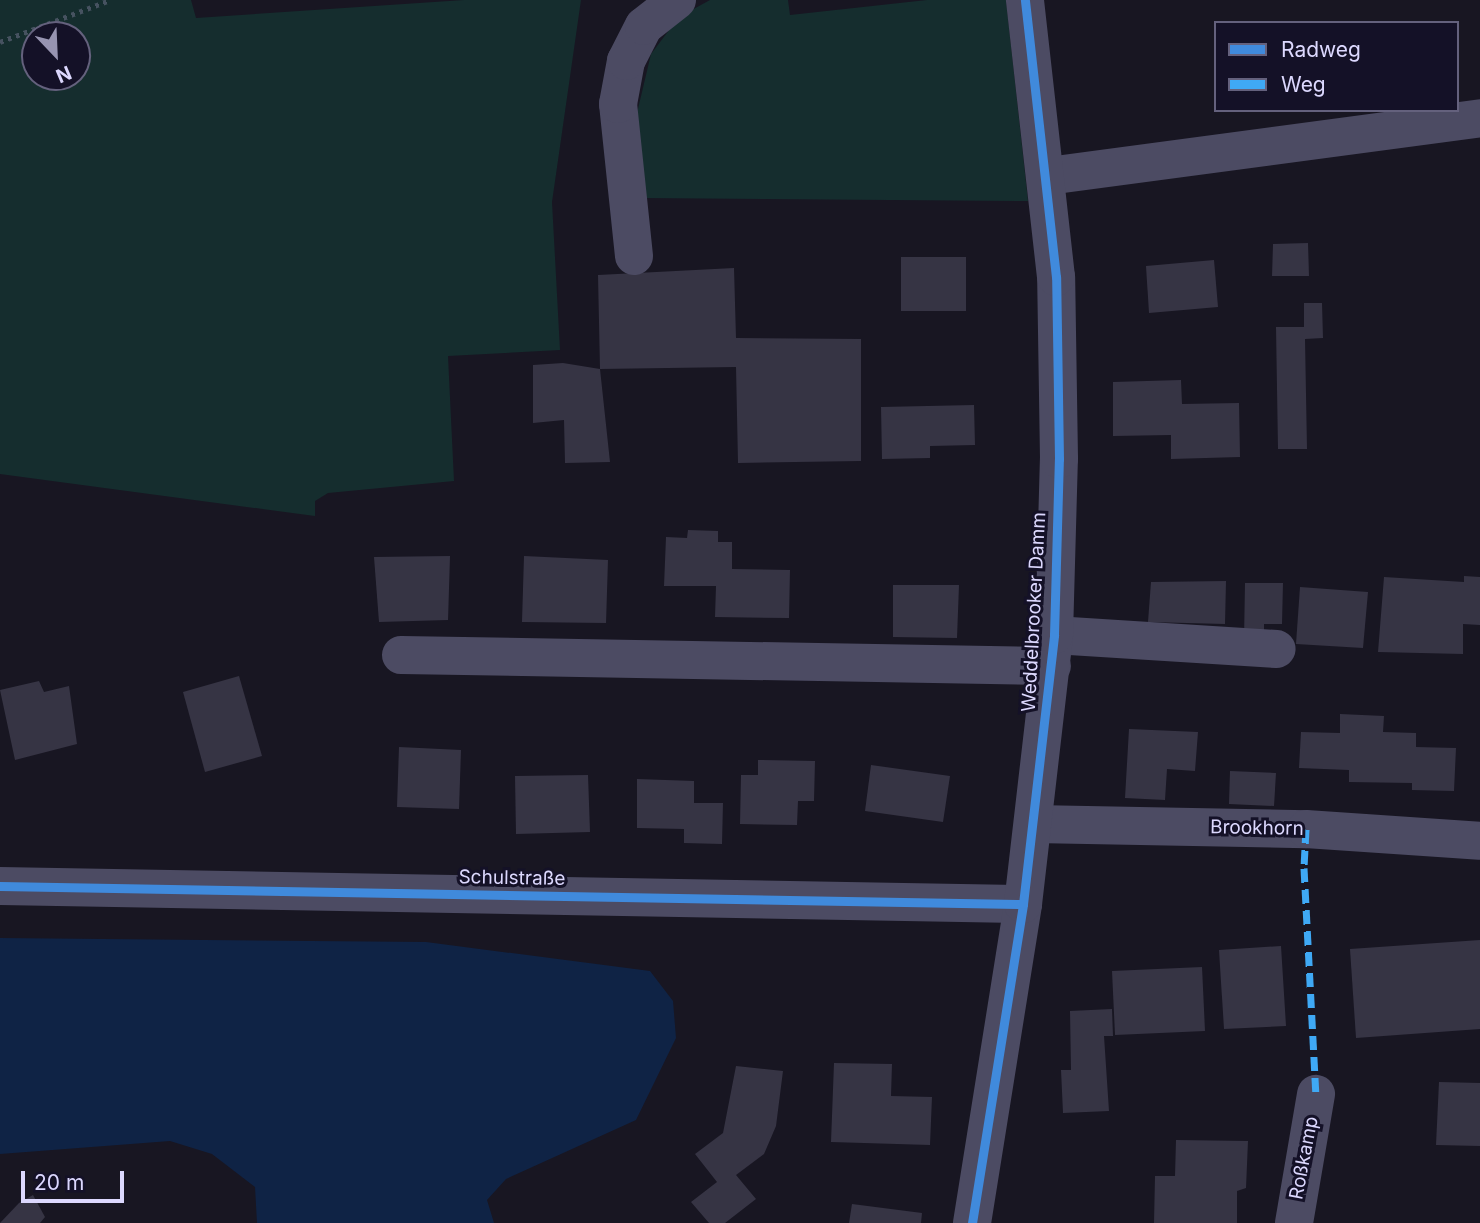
<!DOCTYPE html>
<html>
<head>
<meta charset="utf-8">
<style>
	body { margin:0 }
	#map { position:relative; width:1480px; height:1223px; overflow:hidden; background:#181622; font-family:Inter,sans-serif }
	div>[style] { position:absolute }
	.green>* { inset:0; background:#152d2e }
	.water>* { inset:0; background:#0f2345 }
	.building>* { inset:0; background:#363444 }
	.path>* { height:4.5px; margin-top:-2.25px; transform-origin:0; background:repeating-linear-gradient(90deg,#465260 0 3.5px,transparent 0 8.5px) }
	.minor>* { height:38px; margin:-19px; padding:0 19px; transform-origin:19px; border-radius:19px; background:#4c4b63 }
	.quiet>* { height:7px; margin-top:-3.5px; transform-origin:0; background:repeating-linear-gradient(90deg,#3fa9f5 0 14px,transparent 0 21px) }
	.cycleway>* { height:9px; margin:-4.5px; padding:0 4.5px; transform-origin:4.5px; border-radius:4.5px; background:#408adc }
	span { translate:-50% -50%; white-space:nowrap; text-align:center; line-height:1.15; -webkit-text-stroke:6px #141127; paint-order:stroke }
	.street-label { font-size:19px; color:#dcd8fe }
	.legend { position:absolute; left:1214px; top:21px; width:245px; height:91px; box-sizing:border-box; background:#141127; border:2px solid #64617d; margin:0; padding:9px 12px; list-style:none; font-size:21px; color:#dcd8fe }
	.legend li { display:flex; align-items:center; gap:14px; height:35px }
	.legend b { width:35px; border:2px solid #64617d }
	.north { position:absolute; left:21px; top:21px; width:70px; height:70px; box-sizing:border-box; background:#141127; border:2px solid #64617d; border-radius:50%; rotate:157deg; font-size:19px; font-weight:700; line-height:28px; text-align:center; color:#dcd8fe }
	.north::after { content:''; display:block; margin:auto; width:24px; height:32px; background:#9794b1; clip-path:polygon(50% 0,100% 100%,50% 72%,0 100%) }
	.scale { position:absolute; left:21px; top:1171px; width:103px; height:32px; box-sizing:border-box; border:4px solid #dcd8fe; border-top:0; padding-left:9px; font-size:21px; line-height:24px; white-space:nowrap; color:#dcd8fe; -webkit-text-stroke:5px #141127; paint-order:stroke }
</style>
</head>
<body>
<div id="map">
	<div class="green">
		<div style="clip-path:polygon(evenodd,0 0,191px 0,196px 18px,464px 0,581px 0,552px 202px,560px 350px,448px 356px,454px 481px,328px 493px,315px 501px,315px 516px,0 474px,0 0,35px 35px,77px 35px,77px 77px,35px 77px,35px 35px)"></div>
		<div style="clip-path:polygon(710px 0,788px 0,790px 15px,927px 0,1006px 0,1028px 201px,642px 198px,637px 113px,651px 54px,679px 17px)"></div>
	</div>
	<div class="water">
		<div style="clip-path:polygon(0 938px,426px 942px,650px 971px,673px 1001px,676px 1038px,636px 1120px,506px 1179px,487px 1200px,494px 1223px,257px 1223px,255px 1187px,212px 1154px,170px 1141px,0 1154px)"></div>
	</div>
	<div class="building">
		<div style="clip-path:polygon(1308px 243px,1309px 276px,1272px 276px,1273px 244px)"></div>
		<div style="clip-path:polygon(901px 257px,966px 257px,966px 311px,901px 311px)"></div>
		<div style="clip-path:polygon(1214px 260px,1218px 307px,1149px 313px,1146px 266px)"></div>
		<div style="clip-path:polygon(734px 268px,736px 338px,861px 339px,861px 461px,738px 463px,736px 367px,600px 369px,610px 462px,565px 463px,564px 420px,533px 423px,533px 365px,563px 363px,600px 369px,598px 275px)"></div>
		<div style="clip-path:polygon(1304px 303px,1322px 303px,1323px 338px,1305px 339px,1307px 449px,1278px 449px,1276px 327px,1304px 327px)"></div>
		<div style="clip-path:polygon(1181px 380px,1182px 404px,1239px 403px,1240px 457px,1171px 459px,1171px 435px,1113px 436px,1113px 382px)"></div>
		<div style="clip-path:polygon(974px 405px,975px 445px,930px 446px,930px 458px,882px 459px,881px 407px)"></div>
		<div style="clip-path:polygon(688px 530px,718px 531px,718px 542px,732px 542px,732px 569px,790px 570px,789px 618px,715px 617px,716px 586px,664px 586px,666px 537px,687px 538px)"></div>
		<div style="clip-path:polygon(450px 556px,448px 620px,379px 622px,374px 557px)"></div>
		<div style="clip-path:polygon(524px 556px,608px 560px,606px 623px,522px 622px)"></div>
		<div style="clip-path:polygon(1464px 576px,1480px 577px,1480px 625px,1463px 624px,1463px 654px,1378px 652px,1384px 577px,1464px 582px)"></div>
		<div style="clip-path:polygon(1226px 581px,1225px 624px,1148px 622px,1151px 582px)"></div>
		<div style="clip-path:polygon(1245px 583px,1283px 583px,1282px 624px,1264px 624px,1264px 640px,1244px 639px)"></div>
		<div style="clip-path:polygon(893px 585px,959px 585px,957px 638px,893px 637px)"></div>
		<div style="clip-path:polygon(1300px 587px,1368px 592px,1363px 648px,1296px 644px)"></div>
		<div style="clip-path:polygon(239px 676px,262px 756px,205px 772px,183px 692px)"></div>
		<div style="clip-path:polygon(39px 681px,44px 692px,69px 686px,77px 744px,15px 760px,0 690px)"></div>
		<div style="clip-path:polygon(1340px 714px,1384px 716px,1383px 732px,1416px 733px,1416px 747px,1456px 748px,1454px 791px,1412px 790px,1412px 783px,1349px 782px,1349px 770px,1299px 768px,1301px 732px,1340px 733px)"></div>
		<div style="clip-path:polygon(1129px 729px,1198px 732px,1195px 771px,1167px 769px,1165px 800px,1125px 798px)"></div>
		<div style="clip-path:polygon(399px 747px,461px 750px,459px 809px,397px 807px)"></div>
		<div style="clip-path:polygon(758px 760px,815px 761px,814px 801px,798px 801px,797px 825px,740px 824px,741px 775px,758px 775px)"></div>
		<div style="clip-path:polygon(871px 765px,950px 776px,943px 822px,865px 811px)"></div>
		<div style="clip-path:polygon(1230px 771px,1276px 773px,1274px 806px,1229px 804px)"></div>
		<div style="clip-path:polygon(588px 775px,590px 832px,516px 834px,515px 776px)"></div>
		<div style="clip-path:polygon(637px 779px,694px 781px,694px 803px,723px 803px,722px 844px,684px 843px,684px 829px,637px 828px)"></div>
		<div style="clip-path:polygon(1480px 940px,1480px 1029px,1356px 1038px,1350px 949px)"></div>
		<div style="clip-path:polygon(1281px 946px,1286px 1026px,1224px 1029px,1219px 950px)"></div>
		<div style="clip-path:polygon(1202px 967px,1205px 1031px,1115px 1035px,1112px 971px)"></div>
		<div style="clip-path:polygon(1112px 1009px,1113px 1036px,1104px 1036px,1109px 1111px,1063px 1113px,1061px 1070px,1071px 1070px,1070px 1011px)"></div>
		<div style="clip-path:polygon(834px 1063px,892px 1064px,891px 1096px,932px 1097px,930px 1145px,831px 1142px)"></div>
		<div style="clip-path:polygon(736px 1066px,783px 1071px,776px 1126px,764px 1154px,736px 1175px,756px 1199px,725px 1223px,709px 1223px,691px 1202px,717px 1182px,695px 1154px,723px 1133px)"></div>
		<div style="clip-path:polygon(1439px 1082px,1480px 1083px,1480px 1146px,1436px 1145px)"></div>
		<div style="clip-path:polygon(1176px 1140px,1248px 1141px,1246px 1188px,1237px 1191px,1237px 1223px,1154px 1223px,1155px 1176px,1175px 1176px)"></div>
		<div style="clip-path:polygon(33px 1195px,45px 1217px,40px 1223px,0 1223px,19px 1203px)"></div>
		<div style="clip-path:polygon(852px 1204px,922px 1213px,921px 1223px,849px 1223px)"></div>
	</div>
	<div class="path">
		<div style="left:0;top:42px;width:118px;rotate:-20.9deg"></div>
	</div>
	<div class="minor">
		<div style="left:1048px;top:176px;width:436px;rotate:-7.6deg"></div>
		<div style="left:634px;top:256px;width:153px;rotate:-96deg"></div>
		<div style="left:618px;top:104px;width:44px;rotate:-79.5deg"></div>
		<div style="left:626px;top:61px;width:39px;rotate:-63deg"></div>
		<div style="left:644px;top:26px;width:42px;rotate:-38.2deg"></div>
		<div style="left:1054px;top:635px;width:223px;rotate:3.6deg"></div>
		<div style="left:401px;top:655px;width:651px;rotate:0.97deg"></div>
		<div style="left:1034px;top:824px;width:272px;rotate:1.1deg"></div>
		<div style="left:1306px;top:829px;width:174px;rotate:3.9deg"></div>
		<div style="left:0;top:886px;width:1023px;rotate:1.01deg"></div>
		<div style="left:972px;top:1223px;width:323px;rotate:-80.9deg"></div>
		<div style="left:1023px;top:904px;width:271px;rotate:-83.4deg"></div>
		<div style="left:1054px;top:635px;width:176px;rotate:-88.4deg"></div>
		<div style="left:1059px;top:459px;width:182px;rotate:-90.9deg"></div>
		<div style="left:1056px;top:277px;width:279px;rotate:-96.4deg"></div>
		<div style="left:1294px;top:1223px;width:131px;rotate:-80.3deg"></div>
	</div>
	<div class="quiet">
		<div style="left:1306px;top:829px;width:39px;rotate:93deg"></div>
		<div style="left:1304px;top:868px;width:226px;rotate:87deg"></div>
	</div>
	<div class="cycleway">
		<div style="left:0;top:886px;width:1023px;rotate:1.01deg"></div>
		<div style="left:972px;top:1223px;width:323px;rotate:-80.9deg"></div>
		<div style="left:1023px;top:904px;width:271px;rotate:-83.4deg"></div>
		<div style="left:1054px;top:635px;width:176px;rotate:-88.4deg"></div>
		<div style="left:1059px;top:459px;width:182px;rotate:-90.9deg"></div>
		<div style="left:1056px;top:277px;width:279px;rotate:-96.4deg"></div>
	</div>
	<div class="street-label">
		<span style="left:1034px;top:612px;rotate:-87deg">Weddelbrooker Damm</span>
		<span style="left:1257px;top:828px;rotate:1deg">Brookhorn</span>
		<span style="left:512px;top:878px;rotate:1deg">Schulstraße</span>
		<span style="left:1304px;top:1158px;rotate:-79deg">Roßkamp</span>
	</div>
	<ul class="legend">
	<li><b style="height:9px;background:#408adc"></b>Radweg</li>
	<li><b style="height:9px;background:#3fa9f5"></b>Weg</li>
	</ul>
	<div class="north">N</div>
	<div class="scale">20 m</div>
</div>
</body>
</html>
